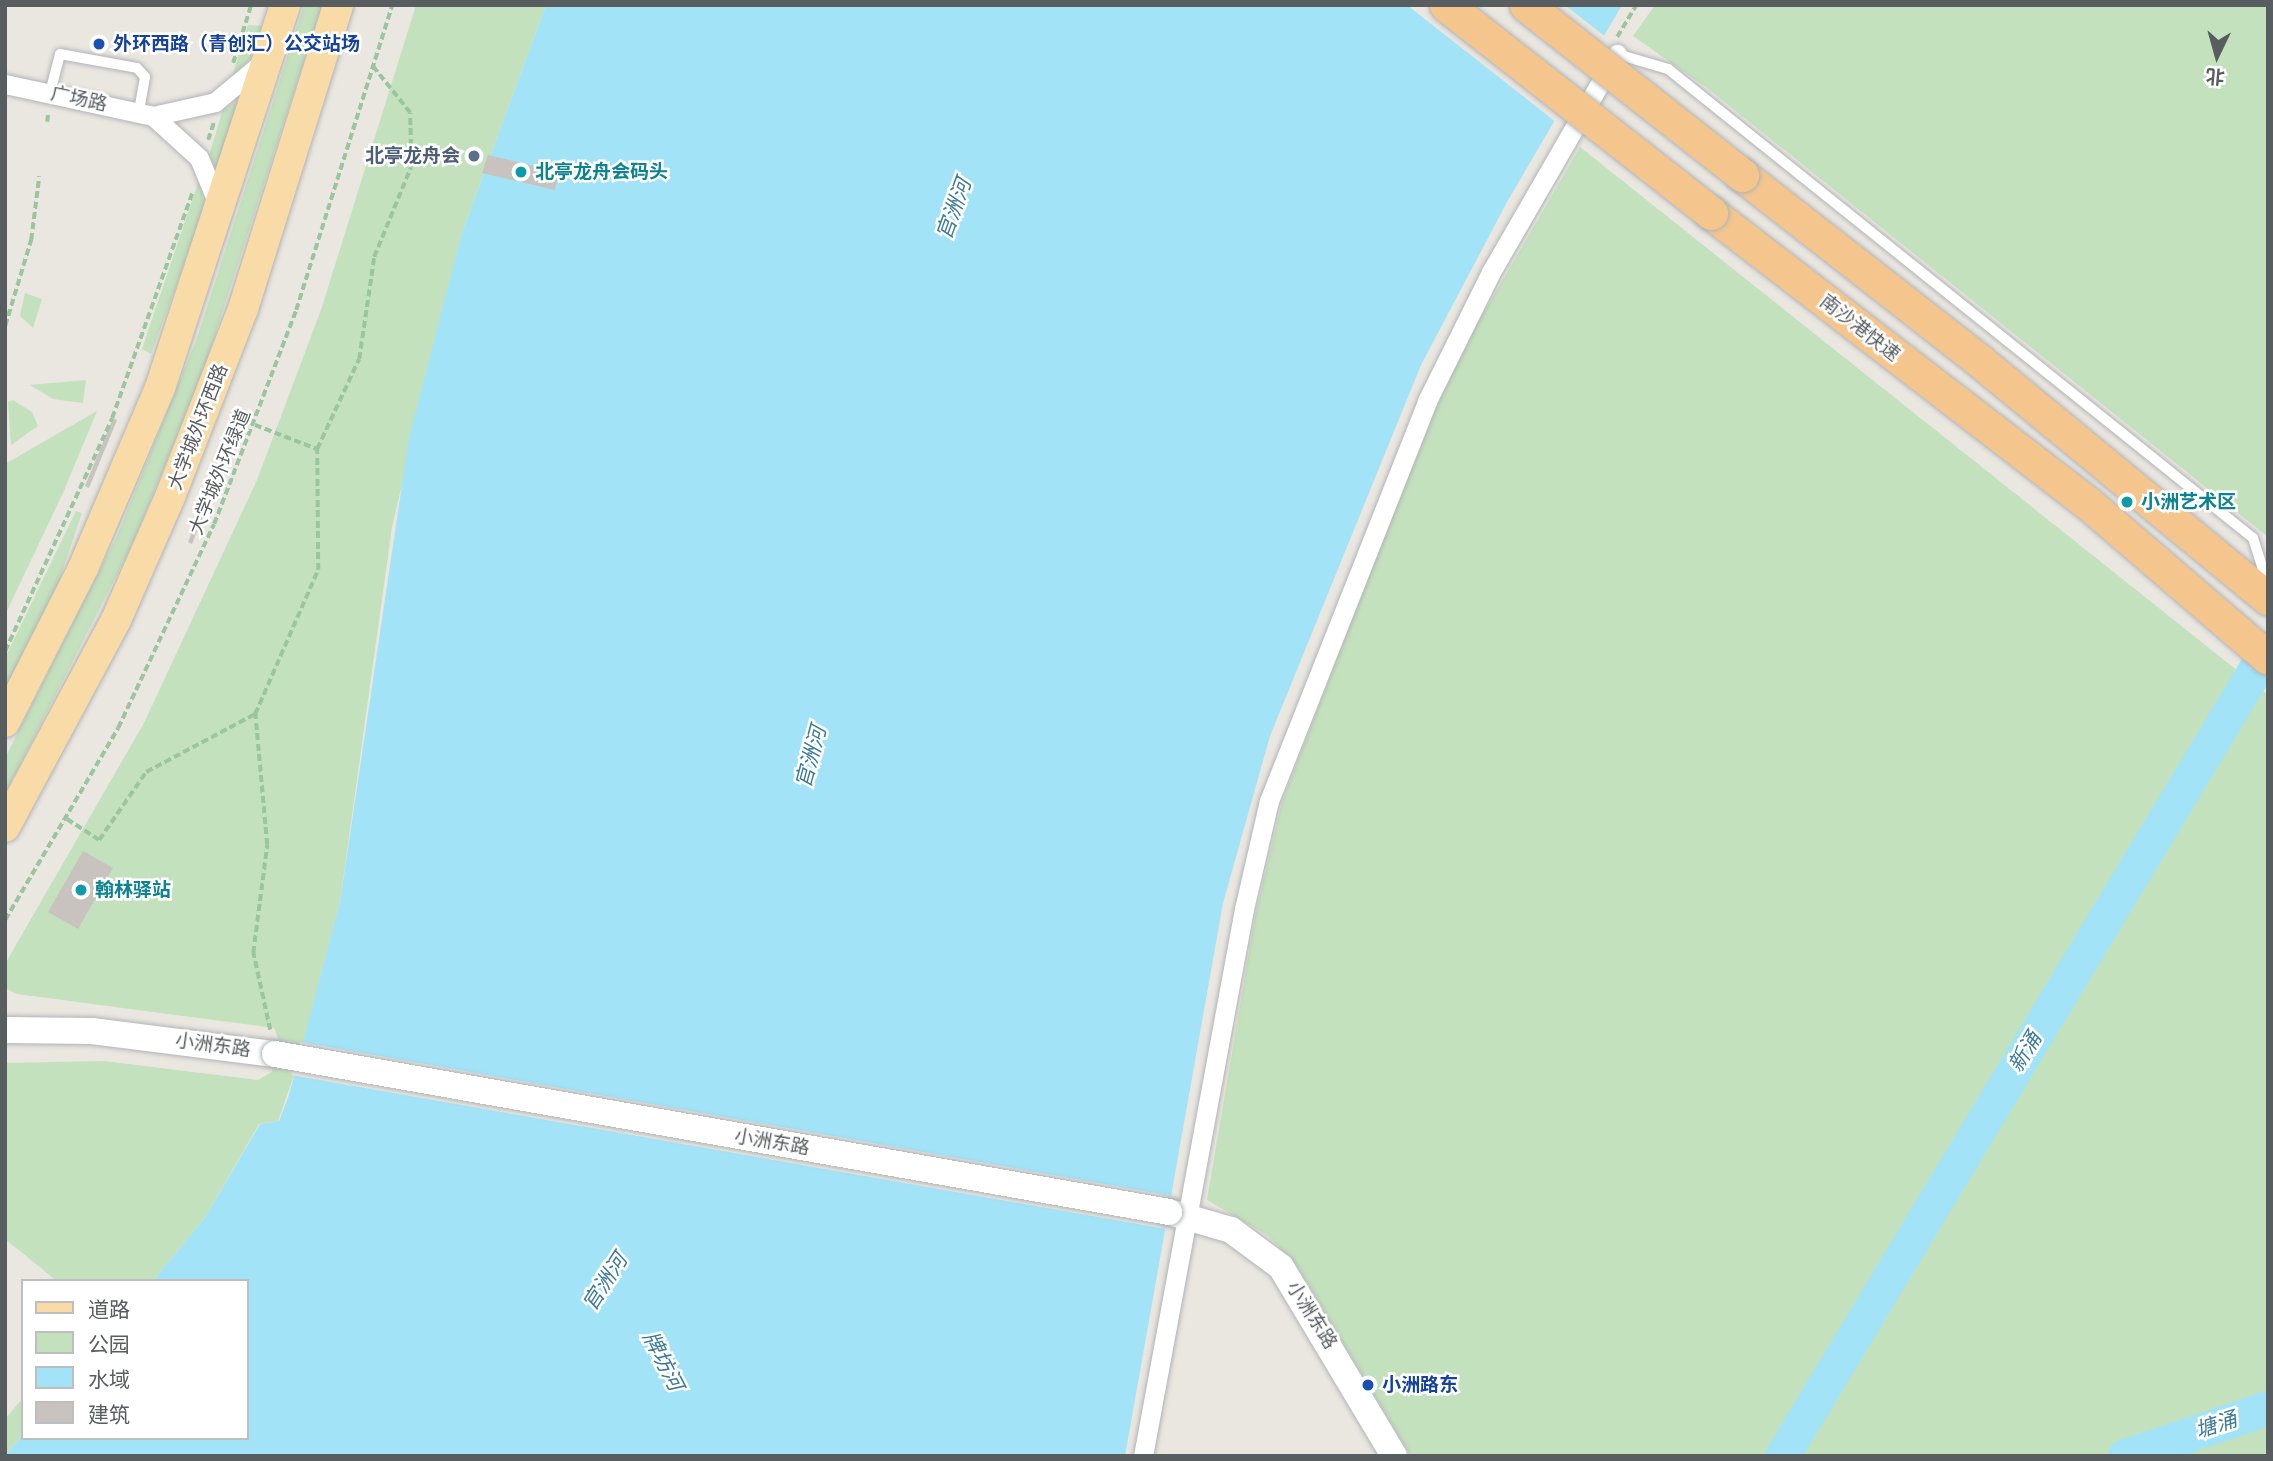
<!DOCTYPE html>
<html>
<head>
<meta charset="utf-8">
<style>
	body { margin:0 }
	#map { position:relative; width:2273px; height:1461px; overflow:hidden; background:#eae6e0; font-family:"PT Sans","Noto Sans SC",sans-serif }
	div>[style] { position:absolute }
	.green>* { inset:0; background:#c4e1bd }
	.water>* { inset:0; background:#a2e3f8 }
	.pier>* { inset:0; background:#eae6e0 }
	.river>* { height:35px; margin:-17.5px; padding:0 17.5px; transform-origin:17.5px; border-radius:17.5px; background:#a2e3f8 }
	.building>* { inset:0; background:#c8c3bf }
	.path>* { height:3.5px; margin-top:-1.75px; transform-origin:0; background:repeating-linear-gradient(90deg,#9bc59e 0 7px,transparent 0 10.5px) }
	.roads { filter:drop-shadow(0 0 2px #b0b4b7) drop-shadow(0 0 2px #b0b4b7) }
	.service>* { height:10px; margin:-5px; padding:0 5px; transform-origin:5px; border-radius:5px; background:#fff }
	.minor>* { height:19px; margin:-9.5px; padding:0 9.5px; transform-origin:9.5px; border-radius:9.5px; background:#fff }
	.secondary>* { height:26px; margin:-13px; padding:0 13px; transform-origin:13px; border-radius:13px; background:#fff }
	.primary>* { height:30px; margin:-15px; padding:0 15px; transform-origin:15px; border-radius:15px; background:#f8dba7 }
	.motorway>* { height:33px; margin:-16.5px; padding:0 16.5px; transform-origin:16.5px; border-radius:16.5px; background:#f4c68d }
	.bridges { filter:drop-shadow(0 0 2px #afb4b7) drop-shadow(0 0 2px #afb4b7) }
	.secondary-bridge>* { height:26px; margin:-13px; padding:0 13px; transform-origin:13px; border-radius:13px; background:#fff }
	.motorway-bridge>* { height:33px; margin:-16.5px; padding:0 16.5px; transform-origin:16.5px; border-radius:16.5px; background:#f4c68d }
	.dots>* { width:19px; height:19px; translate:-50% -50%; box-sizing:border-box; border:4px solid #fff; border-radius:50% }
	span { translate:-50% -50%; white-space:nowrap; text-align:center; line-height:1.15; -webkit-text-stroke:5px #fff; paint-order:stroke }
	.transit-label { font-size:19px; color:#164399; font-weight:700 }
	.left { translate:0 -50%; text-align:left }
	.street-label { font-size:19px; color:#585d60 }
	.service-label { font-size:19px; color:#4e5e75; font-weight:700 }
	.right { translate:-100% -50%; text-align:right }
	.culture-label { font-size:19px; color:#0d838f; font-weight:700 }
	.water-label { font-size:21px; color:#3d7a97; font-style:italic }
	.frame { position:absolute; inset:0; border:7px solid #585d60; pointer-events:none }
	.legend { position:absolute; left:21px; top:1279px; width:228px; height:161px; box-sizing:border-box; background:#fff; border:2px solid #bcbebf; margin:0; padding:9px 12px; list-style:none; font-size:21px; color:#585d60 }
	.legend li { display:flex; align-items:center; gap:14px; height:35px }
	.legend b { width:35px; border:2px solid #bcbebf }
	.north { position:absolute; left:2182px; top:21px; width:70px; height:70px; -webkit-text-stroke:5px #fff; paint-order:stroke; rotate:185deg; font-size:19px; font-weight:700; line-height:28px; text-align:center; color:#585d60 }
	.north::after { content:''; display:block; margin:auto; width:24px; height:32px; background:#585d60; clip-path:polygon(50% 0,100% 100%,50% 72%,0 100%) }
</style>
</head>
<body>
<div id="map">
	<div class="green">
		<div style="clip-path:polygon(304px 5px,322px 5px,201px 378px,132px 545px,5px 794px,5px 758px,117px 536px,197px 338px)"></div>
		<div style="clip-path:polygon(416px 5px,546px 5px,461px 236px,392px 527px,340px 902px,298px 1064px,278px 1121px,259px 1124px,206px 1216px,153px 1281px,57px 1281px,5px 1239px,5px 1063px,104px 1061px,258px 1080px,272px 1072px,278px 1038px,274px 1028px,17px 994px,5px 988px,5px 964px,144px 723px,257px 480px,322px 307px)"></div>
		<div style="clip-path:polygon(1655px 5px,2268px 5px,2268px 537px,1707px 88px,1633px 36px)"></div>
		<div style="clip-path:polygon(248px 25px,263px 26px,252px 56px,231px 80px)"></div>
		<div style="clip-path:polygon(237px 102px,218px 166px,215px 166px,209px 156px,223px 109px)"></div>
		<div style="clip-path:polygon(1580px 147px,2268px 695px,2268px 1456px,1411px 1456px,1296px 1264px,1267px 1235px,1207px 1200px,1255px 917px,1282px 802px,1423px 434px,1476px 326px)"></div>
		<div style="clip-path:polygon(199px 180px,205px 206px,151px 354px,142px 349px)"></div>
		<div style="clip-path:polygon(25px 293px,42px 299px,33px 328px,20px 316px)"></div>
		<div style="clip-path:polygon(86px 380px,83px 403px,53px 399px,30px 385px)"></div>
		<div style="clip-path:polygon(13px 400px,32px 412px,38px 426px,11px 445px,8px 402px)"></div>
		<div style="clip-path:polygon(97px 411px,63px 493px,5px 615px,5px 464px)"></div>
		<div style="clip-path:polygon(76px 511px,82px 513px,59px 581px,5px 690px,5px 658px)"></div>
		<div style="clip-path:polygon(23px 1398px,23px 1435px,5px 1456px,5px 1419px)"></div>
	</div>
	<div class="water">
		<div style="clip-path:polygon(546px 5px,1622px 5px,1507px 202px,1421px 365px,1270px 736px,1223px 903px,1125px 1456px,5px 1456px,23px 1435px,247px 1438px,247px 1281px,153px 1281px,206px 1216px,260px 1124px,279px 1121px,289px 1095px,340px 902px,409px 438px,461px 236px)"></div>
	</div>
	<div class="pier">
		<div style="clip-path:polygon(1407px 5px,1565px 5px,1607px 38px,1557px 123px)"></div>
		<div style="clip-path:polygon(300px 1042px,1172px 1196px,1166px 1229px,291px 1075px)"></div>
	</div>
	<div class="river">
		<div style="left:1782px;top:1456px;width:943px;rotate:-58.97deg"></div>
		<div style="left:2125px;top:1456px;width:151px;rotate:-18.6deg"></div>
	</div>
	<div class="building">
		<div style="clip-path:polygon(488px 155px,559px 172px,555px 190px,482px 173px)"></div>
		<div style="clip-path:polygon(113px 418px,117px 420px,89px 488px,85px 486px)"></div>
		<div style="clip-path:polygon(215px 474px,219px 476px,192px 544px,188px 542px)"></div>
		<div style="clip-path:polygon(83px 851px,113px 868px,78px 929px,48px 912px)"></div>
	</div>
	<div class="path">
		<div style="left:1617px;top:37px;width:37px;rotate:-59deg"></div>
		<div style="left:233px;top:63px;width:61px;rotate:-72.8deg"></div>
		<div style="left:47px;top:122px;width:9px;rotate:-84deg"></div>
		<div style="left:208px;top:140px;width:20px;rotate:-72deg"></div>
		<div style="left:5px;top:326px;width:90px;rotate:-73.2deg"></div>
		<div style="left:31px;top:240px;width:64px;rotate:-82.8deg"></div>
		<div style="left:255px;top:425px;width:66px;rotate:21.2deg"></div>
		<div style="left:5px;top:651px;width:256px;rotate:-65.3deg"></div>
		<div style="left:112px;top:418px;width:241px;rotate:-70.4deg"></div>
		<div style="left:67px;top:819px;width:38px;rotate:33deg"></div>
		<div style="left:99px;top:840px;width:83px;rotate:-55.3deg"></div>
		<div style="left:146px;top:772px;width:123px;rotate:-28deg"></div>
		<div style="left:5px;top:920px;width:223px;rotate:-59.5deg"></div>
		<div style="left:118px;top:728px;width:225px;rotate:-64.8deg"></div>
		<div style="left:214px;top:524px;width:229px;rotate:-69deg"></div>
		<div style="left:296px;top:310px;width:320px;rotate:-72.5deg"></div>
		<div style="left:270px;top:1030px;width:79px;rotate:-102.4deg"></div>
		<div style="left:253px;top:953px;width:109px;rotate:-82.6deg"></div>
		<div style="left:267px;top:845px;width:132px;rotate:-95.2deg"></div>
		<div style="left:255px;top:714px;width:157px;rotate:-66.4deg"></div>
		<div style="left:318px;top:570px;width:121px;rotate:-90.5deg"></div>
		<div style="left:317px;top:449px;width:99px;rotate:-65deg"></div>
		<div style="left:359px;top:359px;width:103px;rotate:-81.6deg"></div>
		<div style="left:374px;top:257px;width:97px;rotate:-67.7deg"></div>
		<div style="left:411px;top:167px;width:54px;rotate:-91.1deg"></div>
		<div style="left:410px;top:113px;width:59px;rotate:-128.8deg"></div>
	</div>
	<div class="roads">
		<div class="service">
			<div style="left:1617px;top:54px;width:53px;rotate:16.4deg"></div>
			<div style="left:1668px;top:69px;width:750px;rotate:38.72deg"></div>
			<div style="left:2253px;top:538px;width:49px;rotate:72.3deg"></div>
			<div style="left:50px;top:93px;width:40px;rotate:-75.6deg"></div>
			<div style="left:60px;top:54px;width:78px;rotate:10.3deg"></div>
			<div style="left:137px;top:68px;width:12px;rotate:48deg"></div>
			<div style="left:145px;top:77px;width:36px;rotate:100deg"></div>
		</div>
		<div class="minor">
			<div style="left:5px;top:84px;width:151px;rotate:12.2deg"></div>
			<div style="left:153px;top:116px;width:62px;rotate:42.4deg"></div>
			<div style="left:199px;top:158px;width:50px;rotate:67.6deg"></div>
			<div style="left:153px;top:116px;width:64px;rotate:-12.7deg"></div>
			<div style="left:215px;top:102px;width:61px;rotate:-39.7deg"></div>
			<div style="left:1143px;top:1456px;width:556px;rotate:-79.54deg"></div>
			<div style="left:1244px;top:909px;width:111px;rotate:-77deg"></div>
			<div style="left:1269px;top:801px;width:430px;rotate:-68.4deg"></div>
			<div style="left:1427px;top:401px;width:144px;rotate:-63.6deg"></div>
			<div style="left:1491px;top:272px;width:252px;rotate:-60deg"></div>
		</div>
		<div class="secondary">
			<div style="left:5px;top:1030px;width:87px;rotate:0.7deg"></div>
			<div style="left:92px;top:1031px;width:184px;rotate:7.2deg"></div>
			<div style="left:1169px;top:1212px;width:65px;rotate:16.2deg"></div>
			<div style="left:1231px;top:1230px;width:62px;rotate:36.5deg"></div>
			<div style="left:1281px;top:1267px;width:220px;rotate:59.1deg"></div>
		</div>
		<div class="primary">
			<div style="left:5px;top:722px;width:175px;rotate:-63.1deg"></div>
			<div style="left:84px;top:566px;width:194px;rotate:-66.9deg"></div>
			<div style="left:160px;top:388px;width:403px;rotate:-71.9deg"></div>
			<div style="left:5px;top:827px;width:235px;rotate:-61.8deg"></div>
			<div style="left:116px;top:620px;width:134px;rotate:-66.3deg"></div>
			<div style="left:170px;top:497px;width:202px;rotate:-68.8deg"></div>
			<div style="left:243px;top:309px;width:318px;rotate:-72.6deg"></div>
		</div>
		<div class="motorway">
			<div style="left:1742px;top:175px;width:303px;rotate:38deg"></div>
			<div style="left:1981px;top:362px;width:372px;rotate:39.5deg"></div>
			<div style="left:1711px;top:213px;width:477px;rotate:37.6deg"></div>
			<div style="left:2089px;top:504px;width:236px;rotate:40.7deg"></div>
		</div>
	</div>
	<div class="bridges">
		<div class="secondary-bridge">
			<div style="left:275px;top:1054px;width:908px;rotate:10.02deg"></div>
		</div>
		<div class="motorway-bridge">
			<div style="left:1446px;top:5px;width:337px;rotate:38.1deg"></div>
			<div style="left:1526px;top:5px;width:275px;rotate:38.2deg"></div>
		</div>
	</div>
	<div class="dots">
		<div style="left:99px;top:44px;background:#1a4fb4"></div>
		<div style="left:474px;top:156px;background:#5c6f8a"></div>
		<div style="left:521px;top:172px;background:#0f9aa8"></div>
		<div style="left:2127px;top:502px;background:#0f9aa8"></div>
		<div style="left:81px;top:890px;background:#0f9aa8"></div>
		<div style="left:1368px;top:1385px;background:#1a4fb4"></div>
	</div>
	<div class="transit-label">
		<span class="left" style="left:113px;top:44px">外环西路（青创汇）公交站场</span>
		<span class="left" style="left:1382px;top:1385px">小洲路东</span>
	</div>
	<div class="street-label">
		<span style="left:79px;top:99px;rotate:12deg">广场路</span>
		<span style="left:1860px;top:328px;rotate:38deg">南沙港快速</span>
		<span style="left:198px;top:427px;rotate:-69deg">大学城外环西路</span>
		<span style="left:220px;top:472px;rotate:-68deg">大学城外环绿道</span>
		<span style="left:213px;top:1045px;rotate:8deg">小洲东路</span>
		<span style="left:772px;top:1142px;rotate:10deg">小洲东路</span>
		<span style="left:1312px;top:1315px;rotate:58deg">小洲东路</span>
	</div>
	<div class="service-label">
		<span class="right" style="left:460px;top:156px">北亭龙舟会</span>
	</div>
	<div class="culture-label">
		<span class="left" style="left:535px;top:172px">北亭龙舟会码头</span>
		<span class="left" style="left:2141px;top:502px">小洲艺术区</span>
		<span class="left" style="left:95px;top:890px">翰林驿站</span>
	</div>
	<div class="water-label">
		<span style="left:954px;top:209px;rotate:-70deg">官洲河</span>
		<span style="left:811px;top:757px;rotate:-75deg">官洲河</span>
		<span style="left:2025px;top:1052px;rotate:-59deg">新涌</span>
		<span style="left:605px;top:1282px;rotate:-57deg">官洲河</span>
		<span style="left:663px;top:1361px;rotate:63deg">牌坊河</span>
		<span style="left:2216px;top:1425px;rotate:-18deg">塘涌</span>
	</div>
	<div class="frame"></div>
	<ul class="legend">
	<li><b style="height:9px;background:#f8dba7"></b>道路</li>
	<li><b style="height:19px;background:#c4e1bd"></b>公园</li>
	<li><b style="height:19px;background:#a2e3f8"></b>水域</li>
	<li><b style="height:19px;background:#c8c3bf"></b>建筑</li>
	</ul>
	<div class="north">北</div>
</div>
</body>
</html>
